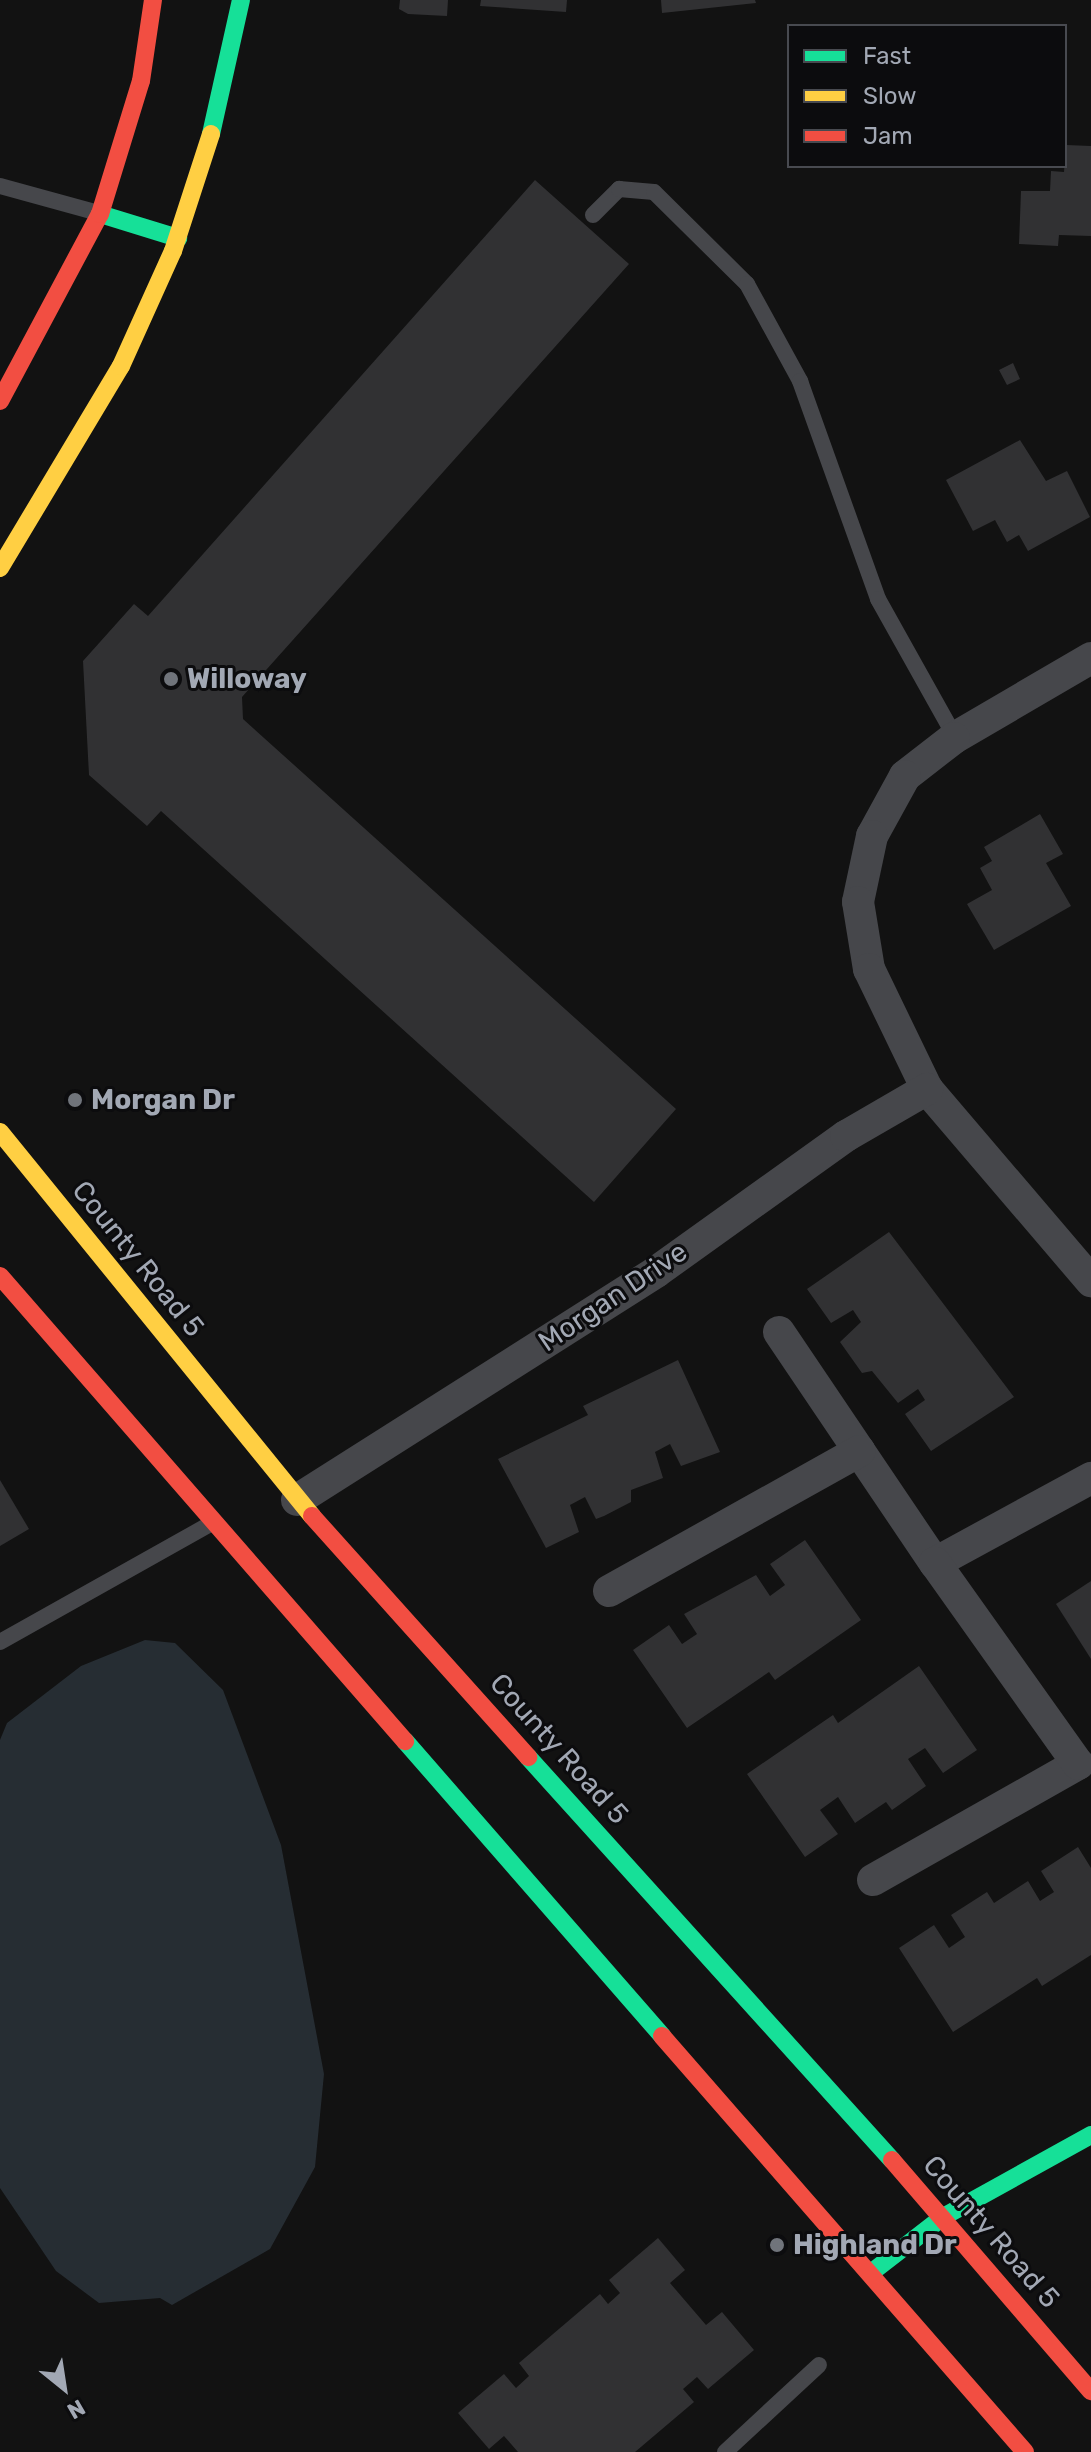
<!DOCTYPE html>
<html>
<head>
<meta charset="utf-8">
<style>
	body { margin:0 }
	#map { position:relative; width:1091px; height:2452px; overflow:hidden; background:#121212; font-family:Rubik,sans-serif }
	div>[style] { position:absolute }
	.water>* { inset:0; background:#262d33 }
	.building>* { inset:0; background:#313133 }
	.lane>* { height:16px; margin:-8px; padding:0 8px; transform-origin:8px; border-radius:8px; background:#46474b }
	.street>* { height:32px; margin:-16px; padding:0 16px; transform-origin:16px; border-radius:16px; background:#46474b }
	.fast>* { height:18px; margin:-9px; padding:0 9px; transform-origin:9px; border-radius:9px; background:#16e098 }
	.slow>* { height:18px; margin:-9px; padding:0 9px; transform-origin:9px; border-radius:9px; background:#ffcf43 }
	.jam>* { height:18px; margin:-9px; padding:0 9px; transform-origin:9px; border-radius:9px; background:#f24e42 }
	.dots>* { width:22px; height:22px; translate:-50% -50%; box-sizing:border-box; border:4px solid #0c0c0e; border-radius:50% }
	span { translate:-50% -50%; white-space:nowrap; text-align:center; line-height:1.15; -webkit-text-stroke:6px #0c0c0e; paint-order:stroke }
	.poi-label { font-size:28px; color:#a2a8b4; font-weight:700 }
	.left { translate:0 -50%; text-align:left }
	.street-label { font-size:28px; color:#a2a8b4 }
	.legend { position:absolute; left:787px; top:24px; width:280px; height:144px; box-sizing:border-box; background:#0c0c0e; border:2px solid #484a50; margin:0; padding:10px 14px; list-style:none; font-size:24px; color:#a2a8b4 }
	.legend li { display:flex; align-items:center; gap:16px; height:40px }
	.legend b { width:40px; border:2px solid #484a50 }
	.north { position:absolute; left:24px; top:2348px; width:80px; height:80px; -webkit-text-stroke:6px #0c0c0e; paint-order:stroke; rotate:150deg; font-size:22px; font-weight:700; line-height:32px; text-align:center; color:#a2a8b4 }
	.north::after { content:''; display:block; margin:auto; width:28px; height:36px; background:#a2a8b4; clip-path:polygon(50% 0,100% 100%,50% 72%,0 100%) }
</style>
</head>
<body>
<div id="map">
	<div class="water">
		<div style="clip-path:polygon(145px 1640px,175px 1643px,223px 1690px,281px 1845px,324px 2074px,315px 2167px,270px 2249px,172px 2305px,160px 2298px,99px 2303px,56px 2271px,0 2188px,0 1740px,7px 1723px,81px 1666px)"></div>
	</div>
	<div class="building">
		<div style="clip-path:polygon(400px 0,448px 0,447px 16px,408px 14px,399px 9px)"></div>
		<div style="clip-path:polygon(481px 0,567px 0,566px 12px,480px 6px)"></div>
		<div style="clip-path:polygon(661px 0,755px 0,756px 3px,662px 13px)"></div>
		<div style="clip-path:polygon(1066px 145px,1091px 146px,1091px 236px,1059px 235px,1058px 246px,1019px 244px,1021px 191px,1050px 191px,1051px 171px,1064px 172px)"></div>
		<div style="clip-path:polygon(535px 180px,629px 264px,242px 697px,243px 719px,676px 1109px,594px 1202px,161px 811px,147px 826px,89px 775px,83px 661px,134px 604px,148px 616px)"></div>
		<div style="clip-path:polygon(1013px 363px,1020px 379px,1007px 385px,999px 370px)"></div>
		<div style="clip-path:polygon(1020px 440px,1046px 481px,1067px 471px,1090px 517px,1028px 551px,1019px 535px,1007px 542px,995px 520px,973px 531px,946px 480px)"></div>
		<div style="clip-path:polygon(1040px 814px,1063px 854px,1046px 863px,1071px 906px,994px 950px,967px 904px,992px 890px,980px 868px,992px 861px,984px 847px)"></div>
		<div style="clip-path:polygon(889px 1232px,1014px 1397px,931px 1451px,905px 1414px,925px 1400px,918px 1389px,898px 1403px,872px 1371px,862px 1373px,840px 1342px,861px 1322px,853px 1310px,831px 1323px,807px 1289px)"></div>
		<div style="clip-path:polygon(678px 1360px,720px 1452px,681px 1466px,670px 1444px,655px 1452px,663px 1478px,631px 1490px,631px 1502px,604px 1516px,596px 1519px,585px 1497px,570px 1505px,579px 1532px,546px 1548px,498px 1459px,588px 1415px,583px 1406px)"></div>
		<div style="clip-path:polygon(0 1480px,29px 1529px,0 1546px)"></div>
		<div style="clip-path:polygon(805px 1540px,861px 1620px,775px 1680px,769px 1672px,687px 1728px,633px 1650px,669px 1625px,682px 1644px,697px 1634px,684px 1614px,756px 1575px,770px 1596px,785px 1585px,770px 1564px)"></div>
		<div style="clip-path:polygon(1091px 1581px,1091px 1659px,1056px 1604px)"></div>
		<div style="clip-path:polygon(919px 1666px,977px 1750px,943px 1773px,925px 1748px,908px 1759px,926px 1786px,892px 1810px,886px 1802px,855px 1823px,838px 1797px,820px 1810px,838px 1834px,805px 1857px,747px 1774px,833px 1715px,838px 1723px)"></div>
		<div style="clip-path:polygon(1078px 1847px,1091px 1868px,1091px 1955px,1042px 1986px,1037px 1978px,953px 2032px,899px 1948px,934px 1925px,949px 1948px,965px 1937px,951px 1915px,987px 1892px,994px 1903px,1028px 1881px,1040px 1901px,1054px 1892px,1041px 1871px)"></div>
		<div style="clip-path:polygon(658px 2238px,685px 2270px,670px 2283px,706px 2325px,722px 2312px,754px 2350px,708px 2389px,697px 2377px,683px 2389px,694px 2402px,635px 2452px,518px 2452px,504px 2436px,489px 2449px,458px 2413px,504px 2374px,516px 2388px,529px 2376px,519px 2363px,600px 2294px,608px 2304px,620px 2293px,609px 2280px)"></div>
	</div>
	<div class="lane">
		<div style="left:0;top:186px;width:103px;rotate:15.3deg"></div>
		<div style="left:593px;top:215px;width:37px;rotate:-45deg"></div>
		<div style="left:619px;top:189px;width:35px;rotate:5deg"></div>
		<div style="left:654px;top:192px;width:131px;rotate:44.7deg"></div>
		<div style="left:747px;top:284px;width:111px;rotate:61.3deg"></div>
		<div style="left:800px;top:381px;width:232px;rotate:70.3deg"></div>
		<div style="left:878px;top:599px;width:158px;rotate:60.8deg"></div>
		<div style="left:0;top:1642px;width:243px;rotate:-29.3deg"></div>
		<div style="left:725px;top:2452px;width:128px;rotate:-42.8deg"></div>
	</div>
	<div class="street">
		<div style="left:1091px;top:658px;width:159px;rotate:149.7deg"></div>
		<div style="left:954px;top:738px;width:62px;rotate:142.2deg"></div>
		<div style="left:905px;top:776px;width:68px;rotate:118.8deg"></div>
		<div style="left:872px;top:836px;width:67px;rotate:102deg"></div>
		<div style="left:858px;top:902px;width:68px;rotate:80.7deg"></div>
		<div style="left:869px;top:969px;width:133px;rotate:64.2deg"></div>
		<div style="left:927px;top:1089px;width:253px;rotate:49.5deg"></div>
		<div style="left:779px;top:1332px;width:279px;rotate:56deg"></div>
		<div style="left:935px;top:1563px;width:178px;rotate:-28.6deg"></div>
		<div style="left:297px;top:1500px;width:425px;rotate:-32.4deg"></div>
		<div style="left:656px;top:1272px;width:234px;rotate:-35.6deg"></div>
		<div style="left:846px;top:1136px;width:94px;rotate:-30.1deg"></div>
		<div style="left:609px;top:1591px;width:287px;rotate:-29.2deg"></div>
		<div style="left:873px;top:1880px;width:236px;rotate:-29.5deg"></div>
		<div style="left:1078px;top:1764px;width:247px;rotate:-125.4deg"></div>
	</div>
	<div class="fast">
		<div style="left:211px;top:134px;width:137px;rotate:-77.4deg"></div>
		<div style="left:100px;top:214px;width:82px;rotate:17.1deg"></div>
		<div style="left:405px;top:1741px;width:391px;rotate:48.9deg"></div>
		<div style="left:528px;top:1757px;width:543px;rotate:47.91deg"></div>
		<div style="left:872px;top:2272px;width:90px;rotate:-37.8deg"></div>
		<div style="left:943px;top:2217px;width:169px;rotate:-29deg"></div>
	</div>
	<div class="slow">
		<div style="left:0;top:568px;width:235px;rotate:-59.1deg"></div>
		<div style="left:121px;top:366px;width:126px;rotate:-65.7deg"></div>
		<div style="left:173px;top:251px;width:123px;rotate:-72deg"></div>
		<div style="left:0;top:1132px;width:495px;rotate:50.9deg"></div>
	</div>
	<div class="jam">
		<div style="left:0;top:401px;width:212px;rotate:-61.9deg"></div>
		<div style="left:100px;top:214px;width:139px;rotate:-72.9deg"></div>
		<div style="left:141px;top:81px;width:82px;rotate:-81.6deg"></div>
		<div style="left:0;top:1276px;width:617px;rotate:48.95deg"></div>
		<div style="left:312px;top:1516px;width:324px;rotate:48.1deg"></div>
		<div style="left:662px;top:2036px;width:552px;rotate:48.89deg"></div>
		<div style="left:892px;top:2160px;width:305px;rotate:49.3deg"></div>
	</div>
	<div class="dots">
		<div style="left:171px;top:679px;background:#70747b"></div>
		<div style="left:75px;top:1100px;background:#70747b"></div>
		<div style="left:777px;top:2245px;background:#70747b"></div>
	</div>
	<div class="poi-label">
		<span class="left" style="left:187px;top:679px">Willoway</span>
		<span class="left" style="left:91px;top:1100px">Morgan Dr</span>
		<span class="left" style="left:793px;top:2245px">Highland Dr</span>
	</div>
	<div class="street-label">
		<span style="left:138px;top:1259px;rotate:51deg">County Road 5</span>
		<span style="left:613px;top:1297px;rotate:-34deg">Morgan Drive</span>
		<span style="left:559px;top:1749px;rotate:48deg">County Road 5</span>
		<span style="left:991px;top:2232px;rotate:49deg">County Road 5</span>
	</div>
	<ul class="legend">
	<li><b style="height:10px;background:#16e098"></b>Fast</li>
	<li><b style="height:10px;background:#ffcf43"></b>Slow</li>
	<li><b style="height:10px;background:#f24e42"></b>Jam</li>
	</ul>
	<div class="north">N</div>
</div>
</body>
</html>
